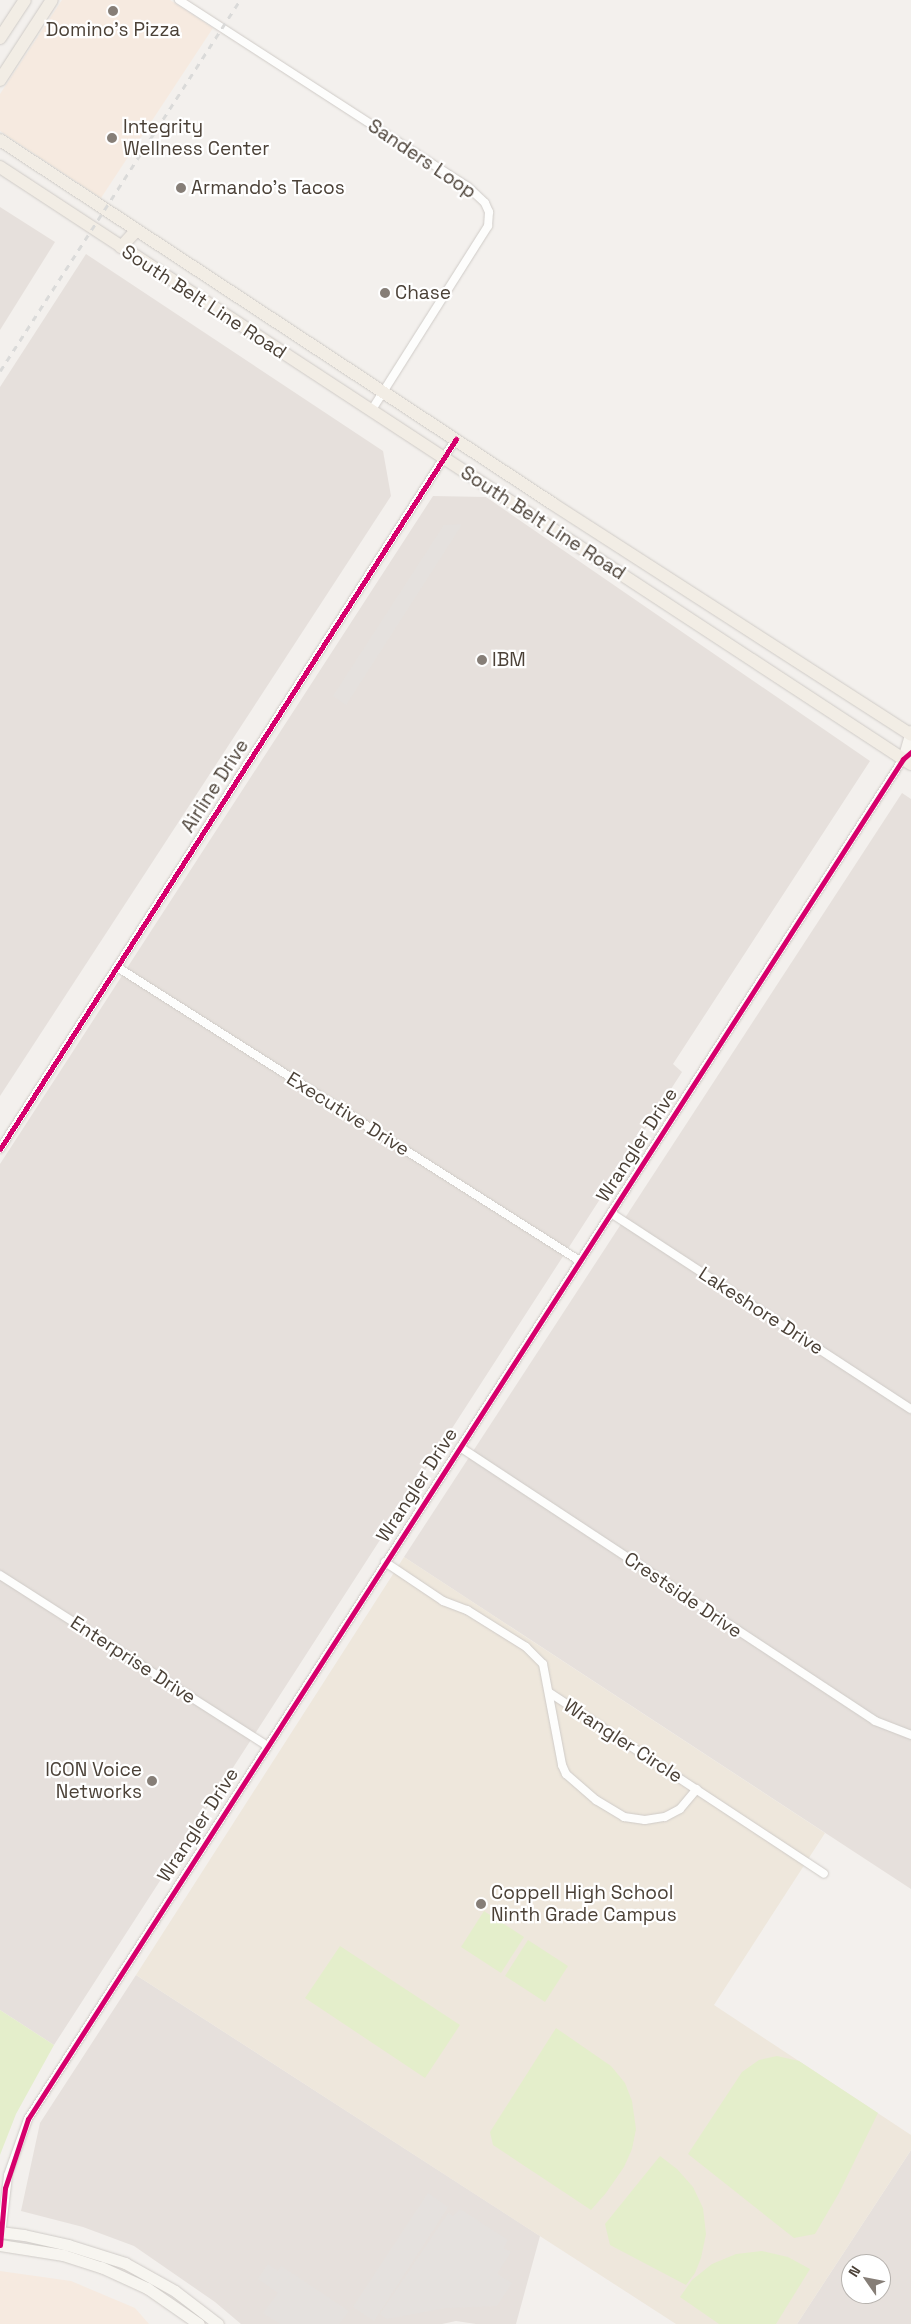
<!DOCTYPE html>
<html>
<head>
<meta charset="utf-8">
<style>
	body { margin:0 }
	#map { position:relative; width:911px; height:2324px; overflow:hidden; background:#f3f0ed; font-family:"Space Grotesk",sans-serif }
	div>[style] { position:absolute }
	.commercial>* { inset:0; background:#f6eae0 }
	.industrial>* { inset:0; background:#e6e0dc }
	.education>* { inset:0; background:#eee7dc }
	.green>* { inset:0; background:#e4eecb }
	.parking>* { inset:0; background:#e5e1de }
	.roads { filter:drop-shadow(0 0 1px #cfcbc7) drop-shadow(0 0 1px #cfcbc7) }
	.street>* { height:8px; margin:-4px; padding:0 4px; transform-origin:4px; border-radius:4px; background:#fdfdfc }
	.secondary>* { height:11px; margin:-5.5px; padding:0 5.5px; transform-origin:5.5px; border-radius:5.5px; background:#f7f5f0 }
	.primary>* { height:12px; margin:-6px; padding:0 6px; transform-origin:6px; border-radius:6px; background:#f2ede5 }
	.rail>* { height:2.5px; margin-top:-1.25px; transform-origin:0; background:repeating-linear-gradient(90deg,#dadad9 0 6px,transparent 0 12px) }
	.cycleway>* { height:5px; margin:-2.5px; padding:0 2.5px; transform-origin:2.5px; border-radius:2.5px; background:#d6006c }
	.dots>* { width:14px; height:14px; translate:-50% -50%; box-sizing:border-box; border:2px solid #fff; border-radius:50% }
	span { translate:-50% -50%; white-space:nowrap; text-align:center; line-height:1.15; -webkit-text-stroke:4.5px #fff; paint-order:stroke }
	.poi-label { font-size:19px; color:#4b4137 }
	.left { translate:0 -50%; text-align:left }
	.right { translate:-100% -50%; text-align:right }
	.street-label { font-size:19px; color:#4b4137 }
	.north { position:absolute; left:841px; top:2254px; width:50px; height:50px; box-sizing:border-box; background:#fff; border:1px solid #b7b3af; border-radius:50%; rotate:303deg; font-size:14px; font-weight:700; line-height:20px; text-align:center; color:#4b4137 }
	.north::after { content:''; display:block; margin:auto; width:18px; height:22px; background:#867e77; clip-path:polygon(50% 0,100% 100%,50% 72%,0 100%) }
</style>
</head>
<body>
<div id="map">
	<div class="commercial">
		<div style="clip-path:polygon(62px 0,170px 0,213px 28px,101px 198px,0 131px,0 94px)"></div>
		<div style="clip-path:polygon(0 2271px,71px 2281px,135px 2308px,149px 2324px,0 2324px)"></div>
	</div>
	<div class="industrial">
		<div style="clip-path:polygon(0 207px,55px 242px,0 330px)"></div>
		<div style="clip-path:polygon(86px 254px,383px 451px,391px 496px,0 1096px,0 387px)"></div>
		<div style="clip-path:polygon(433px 496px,486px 497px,870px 761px,673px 1064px,682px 1072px,54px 2045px,0 2010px,0 1164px)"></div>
		<div style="clip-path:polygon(902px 793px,911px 799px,911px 1889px,404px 1557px)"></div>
		<div style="clip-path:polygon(136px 1975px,540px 2236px,516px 2324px,476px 2324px,456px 2321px,442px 2324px,241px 2324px,215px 2302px,134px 2246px,83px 2227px,21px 2211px,40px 2123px)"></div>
		<div style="clip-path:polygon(evenodd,911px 2150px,911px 2324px,797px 2324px,911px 2150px,851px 2264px,881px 2264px,881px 2294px,851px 2294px,851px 2264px)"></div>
	</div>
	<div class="education">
		<div style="clip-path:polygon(404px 1557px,825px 1833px,714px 2005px,911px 2135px,911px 2150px,797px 2324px,676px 2324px,136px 1975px)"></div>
	</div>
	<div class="green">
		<div style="clip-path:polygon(484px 1911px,524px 1937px,501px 1973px,461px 1947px)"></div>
		<div style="clip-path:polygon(528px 1940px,568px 1966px,545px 2002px,505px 1976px)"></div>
		<div style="clip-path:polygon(340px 1946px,460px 2025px,425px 2078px,305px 1998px)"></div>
		<div style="clip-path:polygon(0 2010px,54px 2045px,16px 2114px,0 2155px)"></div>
		<div style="clip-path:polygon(556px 2028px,611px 2066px,625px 2083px,632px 2101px,636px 2129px,632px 2149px,624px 2167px,606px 2193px,591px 2210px,493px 2145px,490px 2132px)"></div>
		<div style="clip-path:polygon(777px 2056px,799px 2061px,878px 2113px,839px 2193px,815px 2234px,794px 2238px,688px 2154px,742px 2072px,759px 2060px)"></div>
		<div style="clip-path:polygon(660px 2156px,677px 2169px,693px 2187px,703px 2208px,706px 2234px,701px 2258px,695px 2273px,686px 2285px,610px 2245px,605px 2224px)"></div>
		<div style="clip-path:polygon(762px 2251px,788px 2257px,810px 2269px,776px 2324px,719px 2324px,680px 2297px,692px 2280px,712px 2264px,736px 2254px)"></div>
	</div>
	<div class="parking">
		<div style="clip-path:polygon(460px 524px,461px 526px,346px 705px,333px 696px,444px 525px)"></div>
		<div style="clip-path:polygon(428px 2193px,448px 2207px,374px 2321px,353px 2307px)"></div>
		<div style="clip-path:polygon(460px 2209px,508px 2240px,504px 2248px,511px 2252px,497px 2274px,512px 2283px,497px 2306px,445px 2308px,387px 2319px,380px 2314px,448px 2213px,453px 2216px)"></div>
		<div style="clip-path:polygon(268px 2264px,278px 2271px,281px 2266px,349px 2311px,339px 2324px,280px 2324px,263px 2313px,278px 2293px,258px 2279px)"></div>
	</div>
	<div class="roads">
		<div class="street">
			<div style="left:179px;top:0;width:344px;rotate:32.9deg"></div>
			<div style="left:468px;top:187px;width:23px;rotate:43deg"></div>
			<div style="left:485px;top:203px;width:10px;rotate:66deg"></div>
			<div style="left:489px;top:212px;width:14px;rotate:94deg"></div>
			<div style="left:488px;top:226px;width:219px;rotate:122.3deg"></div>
			<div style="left:117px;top:967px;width:548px;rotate:32.42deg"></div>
			<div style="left:0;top:1149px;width:844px;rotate:-57.29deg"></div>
			<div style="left:611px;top:1213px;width:358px;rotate:33.2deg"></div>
			<div style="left:460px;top:1447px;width:497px;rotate:33.4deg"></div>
			<div style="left:875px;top:1721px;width:39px;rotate:21deg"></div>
			<div style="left:385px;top:1562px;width:70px;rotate:33.9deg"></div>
			<div style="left:443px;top:1601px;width:26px;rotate:21deg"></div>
			<div style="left:467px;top:1610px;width:70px;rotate:32.1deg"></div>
			<div style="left:526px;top:1647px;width:24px;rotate:45deg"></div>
			<div style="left:543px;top:1664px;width:103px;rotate:79.3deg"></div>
			<div style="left:562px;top:1765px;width:10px;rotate:66deg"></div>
			<div style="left:566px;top:1774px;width:40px;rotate:41deg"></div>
			<div style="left:596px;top:1800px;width:33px;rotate:31deg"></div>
			<div style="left:624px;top:1817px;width:21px;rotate:8deg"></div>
			<div style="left:645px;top:1820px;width:20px;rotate:-9deg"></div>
			<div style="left:665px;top:1817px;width:17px;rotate:-28deg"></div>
			<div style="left:680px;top:1809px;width:26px;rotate:-50deg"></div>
			<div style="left:0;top:1575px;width:317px;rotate:32.6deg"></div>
			<div style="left:550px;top:1693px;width:328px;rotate:33.4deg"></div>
			<div style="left:1px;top:2235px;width:60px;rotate:-83.3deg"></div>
			<div style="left:8px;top:2175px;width:59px;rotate:-70.3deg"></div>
			<div style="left:28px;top:2119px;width:1617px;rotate:-57.24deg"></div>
		</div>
		<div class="secondary">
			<div style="left:903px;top:759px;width:29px;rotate:-74deg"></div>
			<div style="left:0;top:2232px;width:24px;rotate:7deg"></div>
			<div style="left:24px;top:2235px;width:45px;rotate:12.8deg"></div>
			<div style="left:68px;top:2245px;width:60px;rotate:17.5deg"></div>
			<div style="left:125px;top:2263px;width:57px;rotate:29.2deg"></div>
			<div style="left:175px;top:2291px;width:54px;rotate:37.5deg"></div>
			<div style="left:0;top:2245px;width:64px;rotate:9deg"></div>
			<div style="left:63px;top:2255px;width:40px;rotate:18deg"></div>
			<div style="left:101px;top:2267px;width:51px;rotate:24.5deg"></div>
			<div style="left:147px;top:2288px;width:63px;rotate:34.7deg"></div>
		</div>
		<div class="primary">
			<div style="left:0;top:38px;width:45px;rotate:-56.7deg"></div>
			<div style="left:0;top:80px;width:95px;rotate:-57deg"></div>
			<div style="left:0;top:140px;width:662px;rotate:33.35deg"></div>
			<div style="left:553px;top:504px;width:426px;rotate:32.8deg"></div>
			<div style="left:0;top:167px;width:1089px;rotate:33.24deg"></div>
			<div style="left:121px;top:247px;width:23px;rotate:-47deg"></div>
		</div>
	</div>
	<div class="rail">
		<div style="left:0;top:371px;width:442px;rotate:-57.1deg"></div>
	</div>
	<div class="cycleway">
		<div style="left:0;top:1149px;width:844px;rotate:-57.29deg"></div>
		<div style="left:0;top:2245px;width:57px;rotate:-85deg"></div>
		<div style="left:5px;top:2188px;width:73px;rotate:-71.6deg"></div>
		<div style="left:28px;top:2119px;width:1617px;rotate:-57.24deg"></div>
		<div style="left:903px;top:759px;width:11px;rotate:-41deg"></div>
	</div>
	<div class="dots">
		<div style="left:113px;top:11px;background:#867e77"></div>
		<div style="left:112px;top:138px;background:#867e77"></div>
		<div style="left:181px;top:188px;background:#867e77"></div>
		<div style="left:385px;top:293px;background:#867e77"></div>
		<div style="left:482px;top:660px;background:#867e77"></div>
		<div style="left:152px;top:1781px;background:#867e77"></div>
		<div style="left:481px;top:1904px;background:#867e77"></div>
	</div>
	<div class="poi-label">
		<span style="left:113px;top:30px">Domino's Pizza</span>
		<span class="left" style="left:123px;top:138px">Integrity<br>Wellness Center</span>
		<span class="left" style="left:191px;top:188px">Armando's Tacos</span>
		<span class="left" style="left:395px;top:293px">Chase</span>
		<span class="left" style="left:492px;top:660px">IBM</span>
		<span class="right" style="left:142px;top:1781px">ICON Voice<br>Networks</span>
		<span class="left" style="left:491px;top:1904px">Coppell High School<br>Ninth Grade Campus</span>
	</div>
	<div class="street-label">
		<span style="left:422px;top:159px;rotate:34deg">Sanders Loop</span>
		<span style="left:204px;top:302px;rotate:33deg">South Belt Line Road</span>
		<span style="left:543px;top:523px;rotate:33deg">South Belt Line Road</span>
		<span style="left:215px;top:786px;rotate:-57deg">Airline Drive</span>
		<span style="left:348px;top:1114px;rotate:32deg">Executive Drive</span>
		<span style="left:637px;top:1145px;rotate:-57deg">Wrangler Drive</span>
		<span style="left:761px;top:1311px;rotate:33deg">Lakeshore Drive</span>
		<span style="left:417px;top:1485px;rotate:-57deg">Wrangler Drive</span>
		<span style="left:683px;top:1595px;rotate:34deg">Crestside Drive</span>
		<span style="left:133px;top:1660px;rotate:33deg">Enterprise Drive</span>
		<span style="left:623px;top:1741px;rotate:33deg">Wrangler Circle</span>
		<span style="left:198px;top:1825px;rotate:-57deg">Wrangler Drive</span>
	</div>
	<div class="north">N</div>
</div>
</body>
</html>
